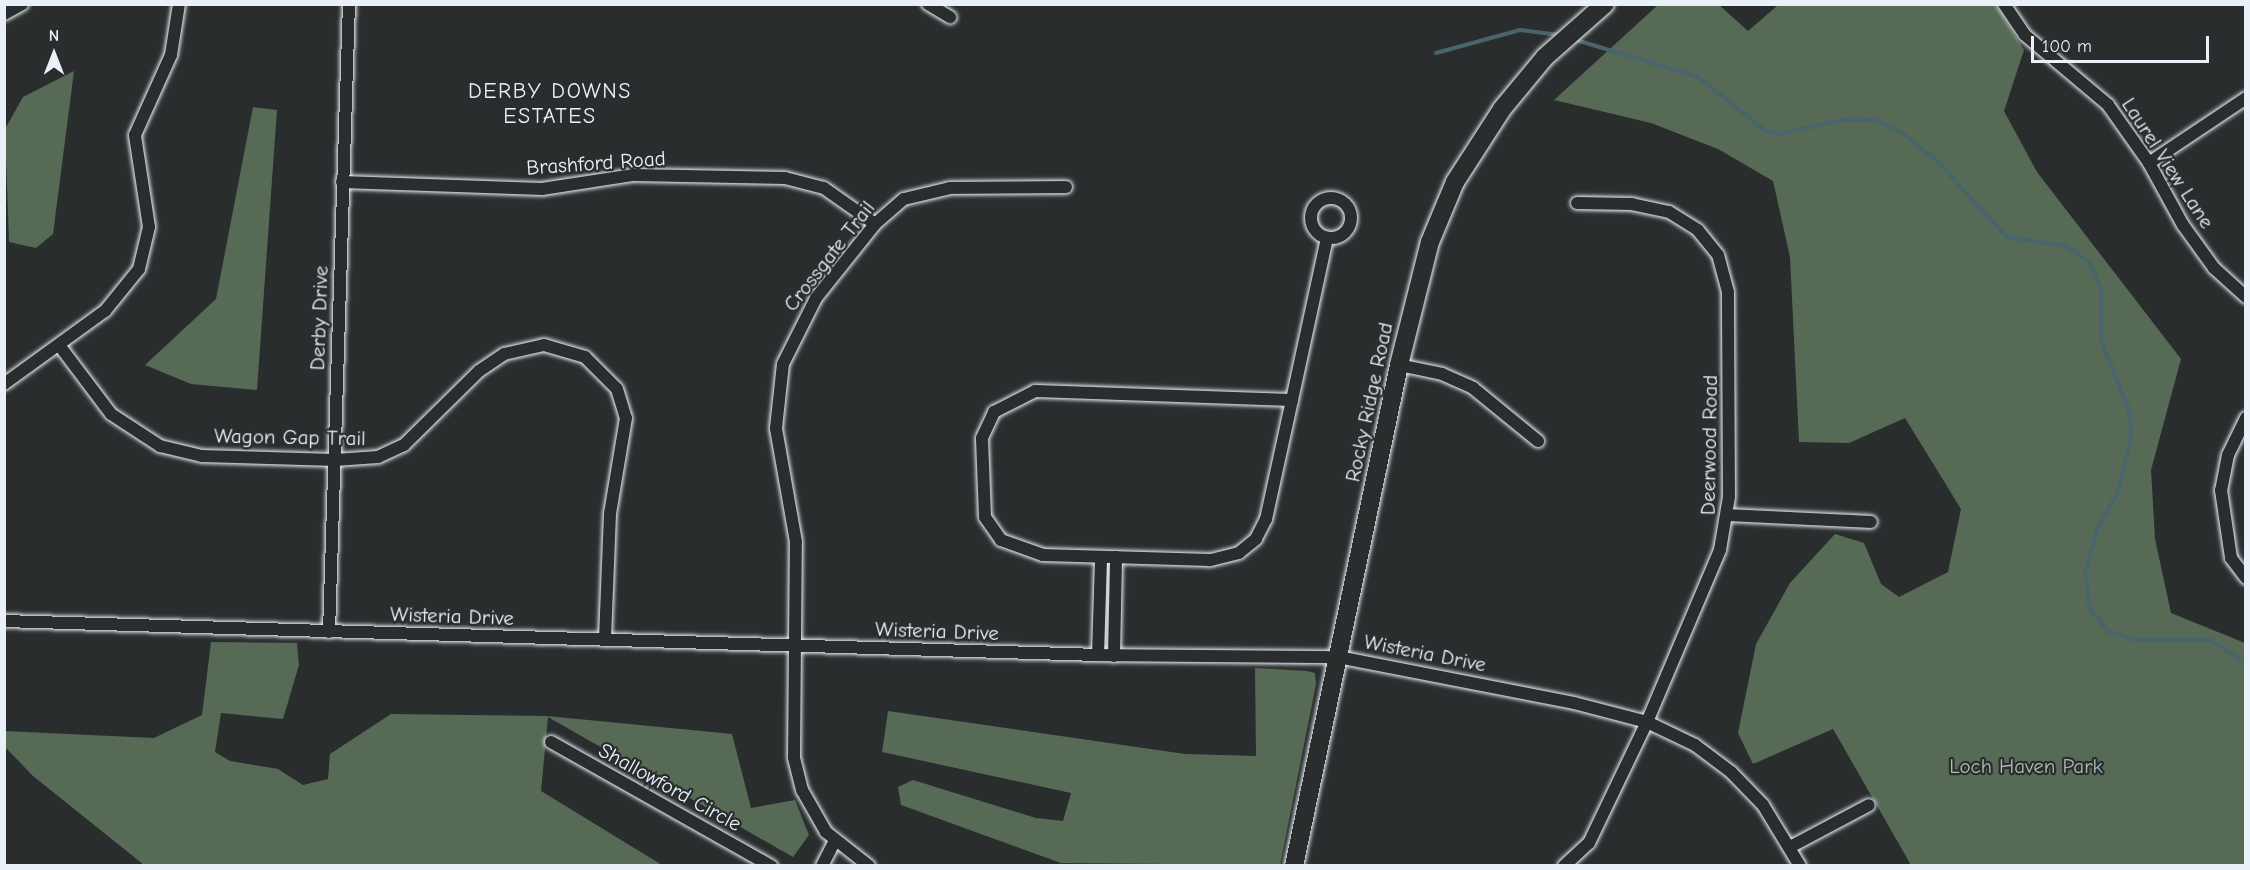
<!DOCTYPE html>
<html>
<head>
<meta charset="utf-8">
<style>
	body { margin:0 }
	#map { position:relative; width:2250px; height:870px; overflow:hidden; background:#2a2d2e; font-family:"Comic Neue",sans-serif }
	div>[style] { position:absolute }
	.green>* { inset:0; background:#566a55 }
	.stream>* { height:4px; margin:-2px; padding:0 2px; transform-origin:2px; border-radius:2px; background:#47656b }
	.roads { filter:drop-shadow(0 0 2px #e8f1f8) drop-shadow(0 0 2px #e8f1f8) }
	.street>* { height:12px; margin:-6px; padding:0 6px; transform-origin:6px; border-radius:6px; background:#2a2d2e }
	.street>.ring { margin:-6px; padding:0; box-sizing:content-box; background:none; border:12px solid #2a2d2e; border-radius:50% }
	.secondary>* { height:18px; margin:-9px; padding:0 9px; transform-origin:9px; border-radius:9px; background:#2a2d2e }
	span { translate:-50% -50%; white-space:nowrap; text-align:center; line-height:1.15; -webkit-text-stroke:4.5px #2a2d2e; paint-order:stroke }
	.street-label { font-size:21px; color:#e8f1f8 }
	.park-label { font-size:21px; color:#aebbb7 }
	.neighbourhood-label { font-size:22px; color:#e8f1f8; letter-spacing:1.5px }
	.frame { position:absolute; inset:0; border:6px solid #e8f1f8; pointer-events:none }
	.north { position:absolute; left:24px; top:24px; width:60px; height:60px; -webkit-text-stroke:4px #2a2d2e; paint-order:stroke; rotate:0deg; font-size:16px; font-weight:700; line-height:24px; text-align:center; color:#e8f1f8 }
	.north::after { content:''; display:block; margin:auto; width:21px; height:27px; background:#e8f1f8; clip-path:polygon(50% 0,100% 100%,50% 72%,0 100%) }
	.scale { position:absolute; left:2031px; top:36px; width:178px; height:27px; box-sizing:border-box; border:3px solid #e8f1f8; border-top:0; padding-left:8px; font-size:18px; line-height:21px; white-space:nowrap; color:#e8f1f8; -webkit-text-stroke:4px #2a2d2e; paint-order:stroke }
</style>
</head>
<body>
<div id="map">
	<div class="green">
		<div style="clip-path:polygon(1659px 4px,1719px 5px,1748px 31px,1778px 5px,1996px 5px,2024px 50px,2004px 111px,2037px 172px,2181px 359px,2151px 470px,2155px 539px,2171px 613px,2245px 643px,2245px 865px,1911px 865px,1833px 729px,1753px 764px,1738px 733px,1756px 644px,1790px 583px,1835px 534px,1864px 543px,1881px 584px,1899px 597px,1948px 572px,1961px 509px,1905px 418px,1849px 443px,1799px 442px,1790px 257px,1773px 181px,1718px 149px,1651px 123px,1554px 100px)"></div>
		<div style="clip-path:polygon(74px 71px,53px 234px,36px 248px,9px 242px,5px 129px,23px 97px)"></div>
		<div style="clip-path:polygon(253px 107px,277px 110px,257px 390px,191px 384px,145px 365px,216px 299px)"></div>
		<div style="clip-path:polygon(211px 642px,297px 643px,299px 665px,283px 719px,221px 713px,215px 752px,230px 761px,278px 769px,303px 785px,328px 779px,330px 754px,391px 714px,547px 716px,732px 734px,751px 808px,795px 800px,809px 835px,793px 857px,548px 717px,541px 791px,662px 865px,144px 865px,33px 776px,5px 747px,4px 731px,154px 738px,202px 715px)"></div>
		<div style="clip-path:polygon(1255px 668px,1307px 671px,1315px 673px,1316px 684px,1280px 865px,1061px 863px,901px 805px,898px 787px,913px 780px,1036px 818px,1063px 821px,1071px 793px,882px 752px,888px 711px,1185px 754px,1256px 756px)"></div>
	</div>
	<div class="stream">
		<div style="left:1573px;top:39px;width:131px;rotate:16.9deg"></div>
		<div style="left:1698px;top:77px;width:87px;rotate:38.5deg"></div>
		<div style="left:1766px;top:131px;width:14px;rotate:12deg"></div>
		<div style="left:1780px;top:134px;width:69px;rotate:-12.6deg"></div>
		<div style="left:1847px;top:119px;width:28px;rotate:2deg"></div>
		<div style="left:1875px;top:120px;width:26px;rotate:25deg"></div>
		<div style="left:1899px;top:131px;width:44px;rotate:37.6deg"></div>
		<div style="left:1934px;top:158px;width:108px;rotate:47.3deg"></div>
		<div style="left:2007px;top:237px;width:60px;rotate:8.7deg"></div>
		<div style="left:2066px;top:246px;width:29px;rotate:35deg"></div>
		<div style="left:2090px;top:263px;width:28px;rotate:67deg"></div>
		<div style="left:2101px;top:289px;width:51px;rotate:90deg"></div>
		<div style="left:2101px;top:340px;width:75px;rotate:68.2deg"></div>
		<div style="left:2129px;top:410px;width:24px;rotate:83deg"></div>
		<div style="left:2132px;top:434px;width:62px;rotate:104deg"></div>
		<div style="left:2117px;top:494px;width:41px;rotate:119.1deg"></div>
		<div style="left:2097px;top:530px;width:45px;rotate:105.6deg"></div>
		<div style="left:2085px;top:573px;width:36px;rotate:82deg"></div>
		<div style="left:2090px;top:609px;width:28px;rotate:51deg"></div>
		<div style="left:2108px;top:631px;width:29px;rotate:18deg"></div>
		<div style="left:2136px;top:640px;width:75px"></div>
		<div style="left:2211px;top:640px;width:42px;rotate:33.3deg"></div>
		<div style="left:1436px;top:53px;width:87px;rotate:-15.3deg"></div>
		<div style="left:1520px;top:30px;width:40px;rotate:7.1deg"></div>
	</div>
	<div class="roads">
		<div class="street">
			<div style="left:928px;top:4px;width:26px;rotate:31deg"></div>
			<div style="left:2004px;top:4px;width:37px;rotate:56deg"></div>
			<div style="left:2025px;top:35px;width:109px;rotate:40.1deg"></div>
			<div style="left:2108px;top:105px;width:71px;rotate:54.7deg"></div>
			<div style="left:2149px;top:163px;width:71px;rotate:61.3deg"></div>
			<div style="left:2183px;top:225px;width:53px;rotate:54.2deg"></div>
			<div style="left:2214px;top:268px;width:43px;rotate:42.2deg"></div>
			<div style="left:4px;top:14px;width:21px;rotate:-29deg"></div>
			<div style="left:2149px;top:163px;width:117px;rotate:-33.8deg"></div>
			<div style="left:342px;top:182px;width:200px;rotate:2deg"></div>
			<div style="left:542px;top:189px;width:93px;rotate:-8.7deg"></div>
			<div style="left:634px;top:175px;width:151px;rotate:1.1deg"></div>
			<div style="left:785px;top:178px;width:40px;rotate:14.4deg"></div>
			<div style="left:824px;top:188px;width:62px;rotate:35.2deg"></div>
			<div class="ring" style="left:1311px;top:198px;width:28px;height:28px"></div>
			<div style="left:59px;top:345px;width:86px;rotate:53deg"></div>
			<div style="left:111px;top:414px;width:59px;rotate:33.1deg"></div>
			<div style="left:160px;top:446px;width:43px;rotate:13.4deg"></div>
			<div style="left:202px;top:456px;width:133px;rotate:1.7deg"></div>
			<div style="left:335px;top:460px;width:43px;rotate:-4deg"></div>
			<div style="left:378px;top:457px;width:29px;rotate:-25deg"></div>
			<div style="left:404px;top:445px;width:105px;rotate:-44.6deg"></div>
			<div style="left:479px;top:371px;width:30px;rotate:-34deg"></div>
			<div style="left:504px;top:354px;width:41px;rotate:-12.7deg"></div>
			<div style="left:544px;top:345px;width:43px;rotate:16.3deg"></div>
			<div style="left:585px;top:357px;width:45px;rotate:45deg"></div>
			<div style="left:617px;top:389px;width:30px;rotate:73deg"></div>
			<div style="left:626px;top:418px;width:97px;rotate:99.5deg"></div>
			<div style="left:610px;top:514px;width:126px;rotate:92.3deg"></div>
			<div style="left:1399px;top:365px;width:44px;rotate:11.8deg"></div>
			<div style="left:1442px;top:374px;width:34px;rotate:24deg"></div>
			<div style="left:1473px;top:388px;width:84px;rotate:39.2deg"></div>
			<div style="left:4px;top:384px;width:125px;rotate:-35.9deg"></div>
			<div style="left:105px;top:311px;width:54px;rotate:-51deg"></div>
			<div style="left:139px;top:269px;width:43px;rotate:-76.6deg"></div>
			<div style="left:149px;top:227px;width:93px;rotate:-98.7deg"></div>
			<div style="left:135px;top:135px;width:88px;rotate:-65.8deg"></div>
			<div style="left:171px;top:55px;width:52px;rotate:-81.1deg"></div>
			<div style="left:1035px;top:391px;width:257px;rotate:2deg"></div>
			<div style="left:1292px;top:400px;width:122px;rotate:102.3deg"></div>
			<div style="left:1266px;top:519px;width:22px;rotate:117deg"></div>
			<div style="left:1256px;top:539px;width:22px;rotate:141deg"></div>
			<div style="left:1239px;top:553px;width:30px;rotate:166deg"></div>
			<div style="left:1210px;top:560px;width:167px;rotate:-178.3deg"></div>
			<div style="left:1043px;top:555px;width:45px;rotate:-160.3deg"></div>
			<div style="left:1001px;top:540px;width:28px;rotate:-125deg"></div>
			<div style="left:985px;top:517px;width:79px;rotate:-92.2deg"></div>
			<div style="left:982px;top:438px;width:29px;rotate:-65deg"></div>
			<div style="left:994px;top:412px;width:46px;rotate:-27.1deg"></div>
			<div style="left:1292px;top:400px;width:166px;rotate:-77.8deg"></div>
			<div style="left:2246px;top:418px;width:41px;rotate:115.9deg"></div>
			<div style="left:2228px;top:455px;width:36px;rotate:101deg"></div>
			<div style="left:2221px;top:490px;width:69px;rotate:81.6deg"></div>
			<div style="left:2231px;top:558px;width:25px;rotate:53deg"></div>
			<div style="left:1728px;top:515px;width:143px;rotate:2.8deg"></div>
			<div style="left:4px;top:621px;width:1095px;rotate:1.78deg"></div>
			<div style="left:1098px;top:655px;width:240px;rotate:0.5deg"></div>
			<div style="left:1338px;top:657px;width:240px;rotate:11deg"></div>
			<div style="left:1574px;top:703px;width:75px;rotate:14.6deg"></div>
			<div style="left:1647px;top:722px;width:53px;rotate:25.6deg"></div>
			<div style="left:1695px;top:745px;width:45px;rotate:36.9deg"></div>
			<div style="left:1731px;top:772px;width:46px;rotate:45.9deg"></div>
			<div style="left:1763px;top:805px;width:71px;rotate:58.8deg"></div>
			<div style="left:329px;top:632px;width:628px;rotate:-88.18deg"></div>
			<div style="left:1098px;top:655px;width:98px;rotate:-88.2deg"></div>
			<div style="left:1114px;top:656px;width:99px;rotate:-88.8deg"></div>
			<div style="left:551px;top:742px;width:253px;rotate:29.4deg"></div>
			<div style="left:1790px;top:847px;width:89px;rotate:-28deg"></div>
			<div style="left:822px;top:866px;width:27px;rotate:-63deg"></div>
			<div style="left:869px;top:866px;width:55px;rotate:-141.7deg"></div>
			<div style="left:826px;top:832px;width:48px;rotate:-119.7deg"></div>
			<div style="left:802px;top:790px;width:34px;rotate:-104deg"></div>
			<div style="left:794px;top:757px;width:215px;rotate:-89.5deg"></div>
			<div style="left:796px;top:542px;width:116px;rotate:-100deg"></div>
			<div style="left:776px;top:428px;width:64px;rotate:-83.8deg"></div>
			<div style="left:783px;top:364px;width:74px;rotate:-63.4deg"></div>
			<div style="left:816px;top:298px;width:95px;rotate:-51.4deg"></div>
			<div style="left:875px;top:224px;width:38px;rotate:-41deg"></div>
			<div style="left:904px;top:199px;width:47px;rotate:-13.4deg"></div>
			<div style="left:950px;top:188px;width:116px;rotate:-0.5deg"></div>
			<div style="left:1564px;top:866px;width:34px;rotate:-43deg"></div>
			<div style="left:1589px;top:843px;width:134px;rotate:-64.4deg"></div>
			<div style="left:1647px;top:722px;width:187px;rotate:-67deg"></div>
			<div style="left:1720px;top:550px;width:54px;rotate:-80.4deg"></div>
			<div style="left:1729px;top:497px;width:205px;rotate:-90.3deg"></div>
			<div style="left:1728px;top:292px;width:38px;rotate:-105deg"></div>
			<div style="left:1718px;top:255px;width:32px;rotate:-129deg"></div>
			<div style="left:1698px;top:230px;width:34px;rotate:-148deg"></div>
			<div style="left:1669px;top:212px;width:38px;rotate:-168deg"></div>
			<div style="left:1632px;top:204px;width:55px;rotate:-179deg"></div>
		</div>
		<div class="secondary">
			<div style="left:1294px;top:866px;width:512px;rotate:-78.16deg"></div>
			<div style="left:1399px;top:365px;width:127px;rotate:-75.9deg"></div>
			<div style="left:1430px;top:242px;width:65px;rotate:-67.4deg"></div>
			<div style="left:1455px;top:182px;width:87px;rotate:-57.2deg"></div>
			<div style="left:1502px;top:109px;width:67px;rotate:-50.4deg"></div>
			<div style="left:1545px;top:57px;width:80px;rotate:-41.5deg"></div>
		</div>
	</div>
	<div class="street-label">
		<span style="left:596px;top:163px;rotate:-4deg">Brashford Road</span>
		<span style="left:2168px;top:163px;rotate:57deg">Laurel View Lane</span>
		<span style="left:829px;top:256px;rotate:-52deg">Crossgate Trail</span>
		<span style="left:319px;top:318px;rotate:-88deg">Derby Drive</span>
		<span style="left:1369px;top:402px;rotate:-78deg">Rocky Ridge Road</span>
		<span style="left:290px;top:437px;rotate:1deg">Wagon Gap Trail</span>
		<span style="left:1709px;top:445px;rotate:-89deg">Deerwood Road</span>
		<span style="left:452px;top:616px;rotate:2deg">Wisteria Drive</span>
		<span style="left:937px;top:631px;rotate:2deg">Wisteria Drive</span>
		<span style="left:1425px;top:653px;rotate:11deg">Wisteria Drive</span>
		<span style="left:670px;top:787px;rotate:29deg">Shallowford Circle</span>
	</div>
	<div class="park-label">
		<span style="left:2026px;top:766px">Loch Haven Park</span>
	</div>
	<div class="neighbourhood-label">
		<span style="left:550px;top:104px">DERBY DOWNS<br>ESTATES</span>
	</div>
	<div class="frame"></div>
	<div class="north">N</div>
	<div class="scale">100 m</div>
</div>
</body>
</html>
